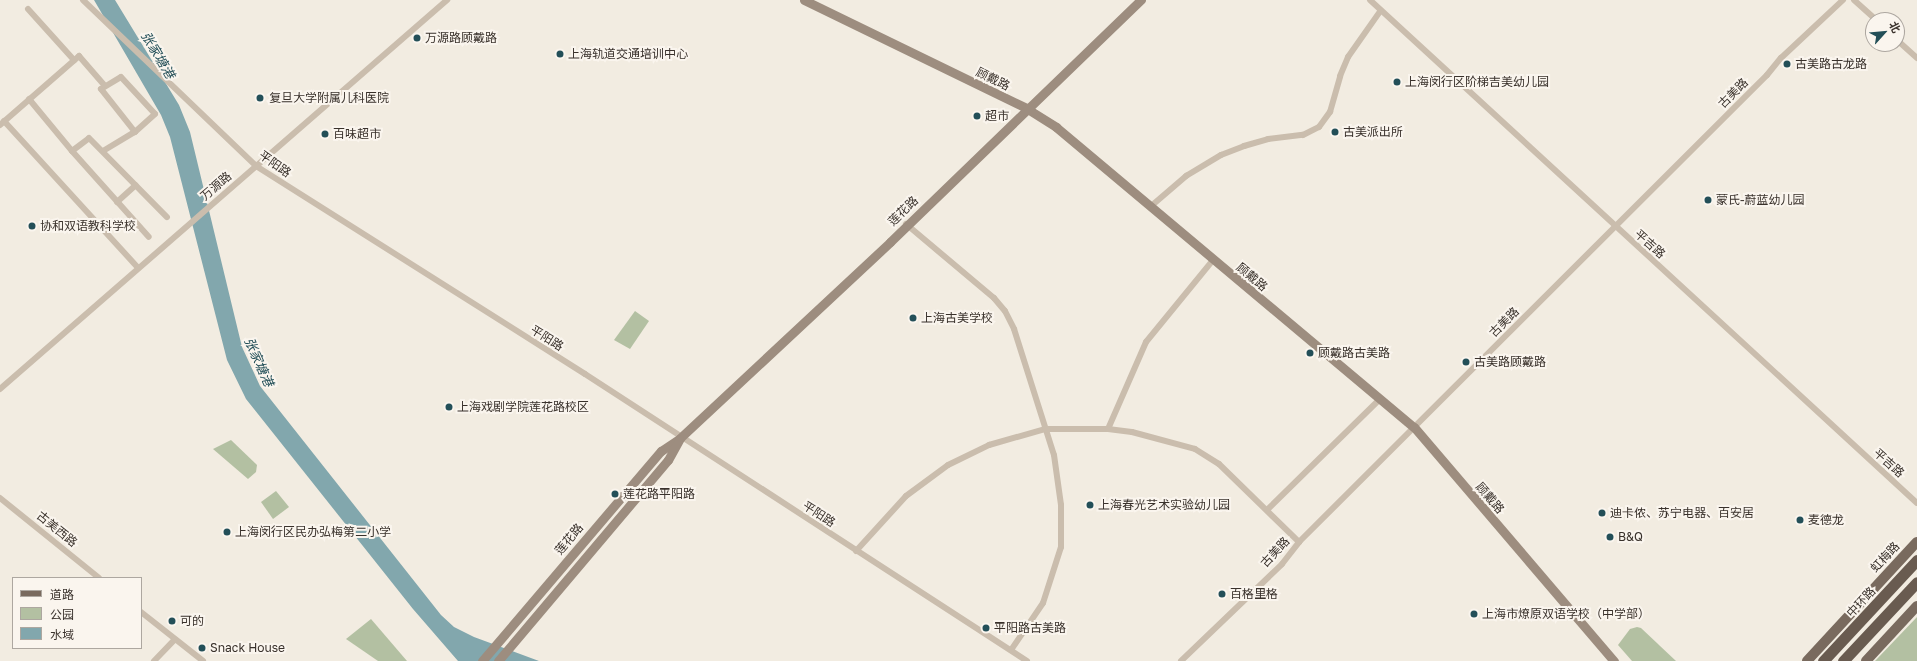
<!DOCTYPE html>
<html>
<head>
<meta charset="utf-8">
<style>
	body { margin:0 }
	#map { position:relative; width:1917px; height:661px; overflow:hidden; background:#f2ece1; font-family:"Golos Text","Noto Sans SC",sans-serif }
	div>[style] { position:absolute }
	.green>* { inset:0; background:#b3c0a2 }
	.water>* { inset:0; background:#82a7ad }
	.minor>* { height:6px; margin:-3px; padding:0 3px; transform-origin:3px; border-radius:3px; background:#cabdad }
	.secondary>* { height:9px; margin:-4.5px; padding:0 4.5px; transform-origin:4.5px; border-radius:4.5px; background:#9d8d7f }
	.primary>* { height:10px; margin:-5px; padding:0 5px; transform-origin:5px; border-radius:5px; background:#796a5e }
	.trunk>* { height:11px; margin:-5.5px; padding:0 5.5px; transform-origin:5.5px; border-radius:5.5px; background:#695b50 }
	.dots>* { width:11px; height:11px; translate:-50% -50%; box-sizing:border-box; border:2px solid #faf5ee; border-radius:50% }
	span { translate:-50% -50%; white-space:nowrap; text-align:center; line-height:1.15; -webkit-text-stroke:4px #faf5ee; paint-order:stroke }
	.poi-label { font-size:12px; color:#39312b }
	.left { translate:0 -50%; text-align:left }
	.street-label { font-size:12px; color:#39312b }
	.water-label { font-size:13px; color:#234f58; font-style:italic }
	.legend { position:absolute; left:12px; top:577px; width:130px; height:72px; box-sizing:border-box; background:#faf5ee; border:1px solid #ada7a0; margin:0; padding:5px 7px; list-style:none; font-size:12px; color:#39312b }
	.legend li { display:flex; align-items:center; gap:8px; height:20px }
	.legend b { width:20px; border:1px solid #ada7a0 }
	.north { position:absolute; left:1865px; top:12px; width:40px; height:40px; box-sizing:border-box; background:#faf5ee; border:1px solid #ada7a0; border-radius:50%; rotate:63deg; font-size:11px; font-weight:700; line-height:16px; text-align:center; color:#39312b }
	.north::after { content:''; display:block; margin:auto; width:14px; height:18px; background:#234f58; clip-path:polygon(50% 0,100% 100%,50% 72%,0 100%) }
</style>
</head>
<body>
<div id="map">
	<div class="green">
		<div style="clip-path:polygon(635px 311px,649px 321px,630px 349px,614px 340px)"></div>
		<div style="clip-path:polygon(231px 440px,257px 465px,256px 472px,248px 479px,213px 449px)"></div>
		<div style="clip-path:polygon(276px 491px,289px 507px,273px 519px,261px 502px)"></div>
		<div style="clip-path:polygon(1917px 617px,1917px 661px,1875px 661px)"></div>
		<div style="clip-path:polygon(371px 619px,407px 661px,378px 661px,346px 639px)"></div>
		<div style="clip-path:polygon(1637px 627px,1641px 628px,1676px 661px,1632px 661px,1618px 645px,1630px 629px)"></div>
	</div>
	<div class="water">
		<div style="clip-path:polygon(94px 0,115px 0,179px 105px,190px 132px,242px 347px,260px 386px,441px 615px,454px 627px,474px 637px,539px 661px,458px 661px,413px 609px,246px 399px,227px 360px,170px 137px,161px 115px)"></div>
	</div>
	<div class="minor">
		<div style="left:83px;top:0;width:240px;rotate:43.8deg"></div>
		<div style="left:256px;top:166px;width:389px;rotate:32.3deg"></div>
		<div style="left:585px;top:374px;width:527px;rotate:33deg"></div>
		<div style="left:1370px;top:0;width:743px;rotate:42.6deg"></div>
		<div style="left:1854px;top:0;width:30px;rotate:42deg"></div>
		<div style="left:28px;top:9px;width:69px;rotate:48deg"></div>
		<div style="left:1897px;top:40px;width:27px;rotate:42deg"></div>
		<div style="left:121px;top:77px;width:50px;rotate:47.4deg"></div>
		<div style="left:155px;top:114px;width:27px;rotate:138deg"></div>
		<div style="left:135px;top:132px;width:55px;rotate:-128.3deg"></div>
		<div style="left:101px;top:89px;width:23px;rotate:-31deg"></div>
		<div style="left:29px;top:99px;width:67px;rotate:50.4deg"></div>
		<div style="left:72px;top:151px;width:21px;rotate:-37deg"></div>
		<div style="left:89px;top:138px;width:111px;rotate:45.4deg"></div>
		<div style="left:4px;top:121px;width:199px;rotate:47.6deg"></div>
		<div style="left:0;top:125px;width:105px;rotate:-41.1deg"></div>
		<div style="left:79px;top:56px;width:38px;rotate:49deg"></div>
		<div style="left:72px;top:151px;width:115px;rotate:48.2deg"></div>
		<div style="left:103px;top:151px;width:37px;rotate:-31deg"></div>
		<div style="left:117px;top:202px;width:25px;rotate:-42deg"></div>
		<div style="left:1150px;top:207px;width:48px;rotate:-40.7deg"></div>
		<div style="left:1186px;top:176px;width:41px;rotate:-31deg"></div>
		<div style="left:1221px;top:155px;width:25px;rotate:-21deg"></div>
		<div style="left:1244px;top:146px;width:25px;rotate:-16deg"></div>
		<div style="left:1268px;top:139px;width:35px;rotate:-7deg"></div>
		<div style="left:1303px;top:135px;width:18px;rotate:-27deg"></div>
		<div style="left:1319px;top:127px;width:19px;rotate:-54deg"></div>
		<div style="left:1330px;top:112px;width:37px;rotate:-74deg"></div>
		<div style="left:1340px;top:76px;width:21px;rotate:-67deg"></div>
		<div style="left:1348px;top:57px;width:57px;rotate:-54.9deg"></div>
		<div style="left:906px;top:224px;width:115px;rotate:40.1deg"></div>
		<div style="left:994px;top:298px;width:17px;rotate:50deg"></div>
		<div style="left:1005px;top:311px;width:20px;rotate:63deg"></div>
		<div style="left:1014px;top:329px;width:132px;rotate:72.4deg"></div>
		<div style="left:1054px;top:455px;width:50px;rotate:82deg"></div>
		<div style="left:1061px;top:505px;width:42px;rotate:90deg"></div>
		<div style="left:1061px;top:547px;width:59px;rotate:107.8deg"></div>
		<div style="left:1043px;top:603px;width:57px;rotate:124.2deg"></div>
		<div style="left:0;top:389px;width:593px;rotate:-41.03deg"></div>
		<div style="left:1108px;top:429px;width:95px;rotate:-66.4deg"></div>
		<div style="left:1146px;top:342px;width:106px;rotate:-50.7deg"></div>
		<div style="left:0;top:498px;width:127px;rotate:38.9deg"></div>
		<div style="left:1267px;top:510px;width:158px;rotate:-44.5deg"></div>
		<div style="left:856px;top:551px;width:74px;rotate:-47.7deg"></div>
		<div style="left:906px;top:496px;width:52px;rotate:-36.4deg"></div>
		<div style="left:948px;top:465px;width:46px;rotate:-26deg"></div>
		<div style="left:989px;top:445px;width:58px;rotate:-15.9deg"></div>
		<div style="left:1045px;top:429px;width:63px"></div>
		<div style="left:1108px;top:429px;width:24px;rotate:7deg"></div>
		<div style="left:1132px;top:432px;width:65px;rotate:15.1deg"></div>
		<div style="left:1195px;top:449px;width:28px;rotate:32deg"></div>
		<div style="left:1219px;top:464px;width:112px;rotate:44.3deg"></div>
		<div style="left:141px;top:612px;width:79px;rotate:38.3deg"></div>
		<div style="left:154px;top:661px;width:30px;rotate:-46deg"></div>
		<div style="left:1181px;top:661px;width:140px;rotate:-43.8deg"></div>
		<div style="left:1282px;top:564px;width:28px;rotate:-52deg"></div>
		<div style="left:1299px;top:542px;width:661px;rotate:-44.94deg"></div>
		<div style="left:1767px;top:75px;width:22px;rotate:-51deg"></div>
		<div style="left:1781px;top:58px;width:85px;rotate:-43.1deg"></div>
	</div>
	<div class="secondary">
		<div style="left:804px;top:0;width:247px;rotate:25.9deg"></div>
		<div style="left:1026px;top:108px;width:36px;rotate:32deg"></div>
		<div style="left:1056px;top:127px;width:467px;rotate:40deg"></div>
		<div style="left:1414px;top:427px;width:308px;rotate:49.5deg"></div>
		<div style="left:482px;top:661px;width:276px;rotate:-49.6deg"></div>
		<div style="left:661px;top:451px;width:23px;rotate:-34deg"></div>
		<div style="left:680px;top:438px;width:287px;rotate:-43deg"></div>
		<div style="left:890px;top:242px;width:349px;rotate:-44deg"></div>
		<div style="left:498px;top:661px;width:263px;rotate:-49.8deg"></div>
		<div style="left:668px;top:460px;width:23px;rotate:-61deg"></div>
	</div>
	<div class="primary">
		<div style="left:1807px;top:661px;width:162px;rotate:-47.3deg"></div>
		<div style="left:1866px;top:661px;width:75px;rotate:-47.2deg"></div>
	</div>
	<div class="trunk">
		<div style="left:1823px;top:661px;width:138px;rotate:-47.1deg"></div>
		<div style="left:1843px;top:661px;width:108px;rotate:-46.9deg"></div>
	</div>
	<div class="dots">
		<div style="left:417px;top:38px;background:#234f58"></div>
		<div style="left:560px;top:54px;background:#234f58"></div>
		<div style="left:1787px;top:64px;background:#234f58"></div>
		<div style="left:1397px;top:82px;background:#234f58"></div>
		<div style="left:260px;top:98px;background:#234f58"></div>
		<div style="left:977px;top:116px;background:#234f58"></div>
		<div style="left:1335px;top:132px;background:#234f58"></div>
		<div style="left:325px;top:134px;background:#234f58"></div>
		<div style="left:1708px;top:200px;background:#234f58"></div>
		<div style="left:32px;top:226px;background:#234f58"></div>
		<div style="left:913px;top:318px;background:#234f58"></div>
		<div style="left:1310px;top:353px;background:#234f58"></div>
		<div style="left:1466px;top:362px;background:#234f58"></div>
		<div style="left:449px;top:407px;background:#234f58"></div>
		<div style="left:615px;top:494px;background:#234f58"></div>
		<div style="left:1090px;top:505px;background:#234f58"></div>
		<div style="left:1602px;top:513px;background:#234f58"></div>
		<div style="left:1800px;top:520px;background:#234f58"></div>
		<div style="left:227px;top:532px;background:#234f58"></div>
		<div style="left:1610px;top:537px;background:#234f58"></div>
		<div style="left:1222px;top:594px;background:#234f58"></div>
		<div style="left:1474px;top:614px;background:#234f58"></div>
		<div style="left:172px;top:621px;background:#234f58"></div>
		<div style="left:986px;top:628px;background:#234f58"></div>
		<div style="left:202px;top:648px;background:#234f58"></div>
	</div>
	<div class="poi-label">
		<span class="left" style="left:425px;top:38px">万源路顾戴路</span>
		<span class="left" style="left:568px;top:54px">上海轨道交通培训中心</span>
		<span class="left" style="left:1795px;top:64px">古美路古龙路</span>
		<span class="left" style="left:1405px;top:82px">上海闵行区阶梯吉美幼儿园</span>
		<span class="left" style="left:269px;top:98px">复旦大学附属儿科医院</span>
		<span class="left" style="left:985px;top:116px">超市</span>
		<span class="left" style="left:1343px;top:132px">古美派出所</span>
		<span class="left" style="left:333px;top:134px">百味超市</span>
		<span class="left" style="left:1716px;top:200px">蒙氏-蔚蓝幼儿园</span>
		<span class="left" style="left:40px;top:226px">协和双语教科学校</span>
		<span class="left" style="left:921px;top:318px">上海古美学校</span>
		<span class="left" style="left:1318px;top:353px">顾戴路古美路</span>
		<span class="left" style="left:1474px;top:362px">古美路顾戴路</span>
		<span class="left" style="left:457px;top:407px">上海戏剧学院莲花路校区</span>
		<span class="left" style="left:623px;top:494px">莲花路平阳路</span>
		<span class="left" style="left:1098px;top:505px">上海春光艺术实验幼儿园</span>
		<span class="left" style="left:1610px;top:513px">迪卡侬、苏宁电器、百安居</span>
		<span class="left" style="left:1808px;top:520px">麦德龙</span>
		<span class="left" style="left:235px;top:532px">上海闵行区民办弘梅第二小学</span>
		<span class="left" style="left:1618px;top:537px">B&amp;Q</span>
		<span class="left" style="left:1230px;top:594px">百格里格</span>
		<span class="left" style="left:1482px;top:614px">上海市燎原双语学校（中学部）</span>
		<span class="left" style="left:180px;top:621px">可的</span>
		<span class="left" style="left:994px;top:628px">平阳路古美路</span>
		<span class="left" style="left:210px;top:648px">Snack House</span>
	</div>
	<div class="street-label">
		<span style="left:993px;top:79px;rotate:26deg">顾戴路</span>
		<span style="left:1733px;top:93px;rotate:-45deg">古美路</span>
		<span style="left:275px;top:164px;rotate:35deg">平阳路</span>
		<span style="left:216px;top:186px;rotate:-41deg">万源路</span>
		<span style="left:903px;top:211px;rotate:-44deg">莲花路</span>
		<span style="left:1650px;top:244px;rotate:42deg">平吉路</span>
		<span style="left:1252px;top:277px;rotate:40deg">顾戴路</span>
		<span style="left:1504px;top:322px;rotate:-45deg">古美路</span>
		<span style="left:547px;top:338px;rotate:32deg">平阳路</span>
		<span style="left:1889px;top:463px;rotate:42deg">平吉路</span>
		<span style="left:1490px;top:498px;rotate:49deg">顾戴路</span>
		<span style="left:819px;top:514px;rotate:33deg">平阳路</span>
		<span style="left:57px;top:529px;rotate:39deg">古美西路</span>
		<span style="left:569px;top:539px;rotate:-50deg">莲花路</span>
		<span style="left:1275px;top:552px;rotate:-47deg">古美路</span>
		<span style="left:1885px;top:557px;rotate:-47deg">虹梅路</span>
		<span style="left:1861px;top:602px;rotate:-47deg">中环路</span>
	</div>
	<div class="water-label">
		<span style="left:158px;top:55px;rotate:59deg">张家塘港</span>
		<span style="left:259px;top:362px;rotate:66deg">张家塘港</span>
	</div>
	<ul class="legend">
	<li><b style="height:5px;background:#796a5e"></b>道路</li>
	<li><b style="height:11px;background:#b3c0a2"></b>公园</li>
	<li><b style="height:11px;background:#82a7ad"></b>水域</li>
	</ul>
	<div class="north">北</div>
</div>
</body>
</html>
